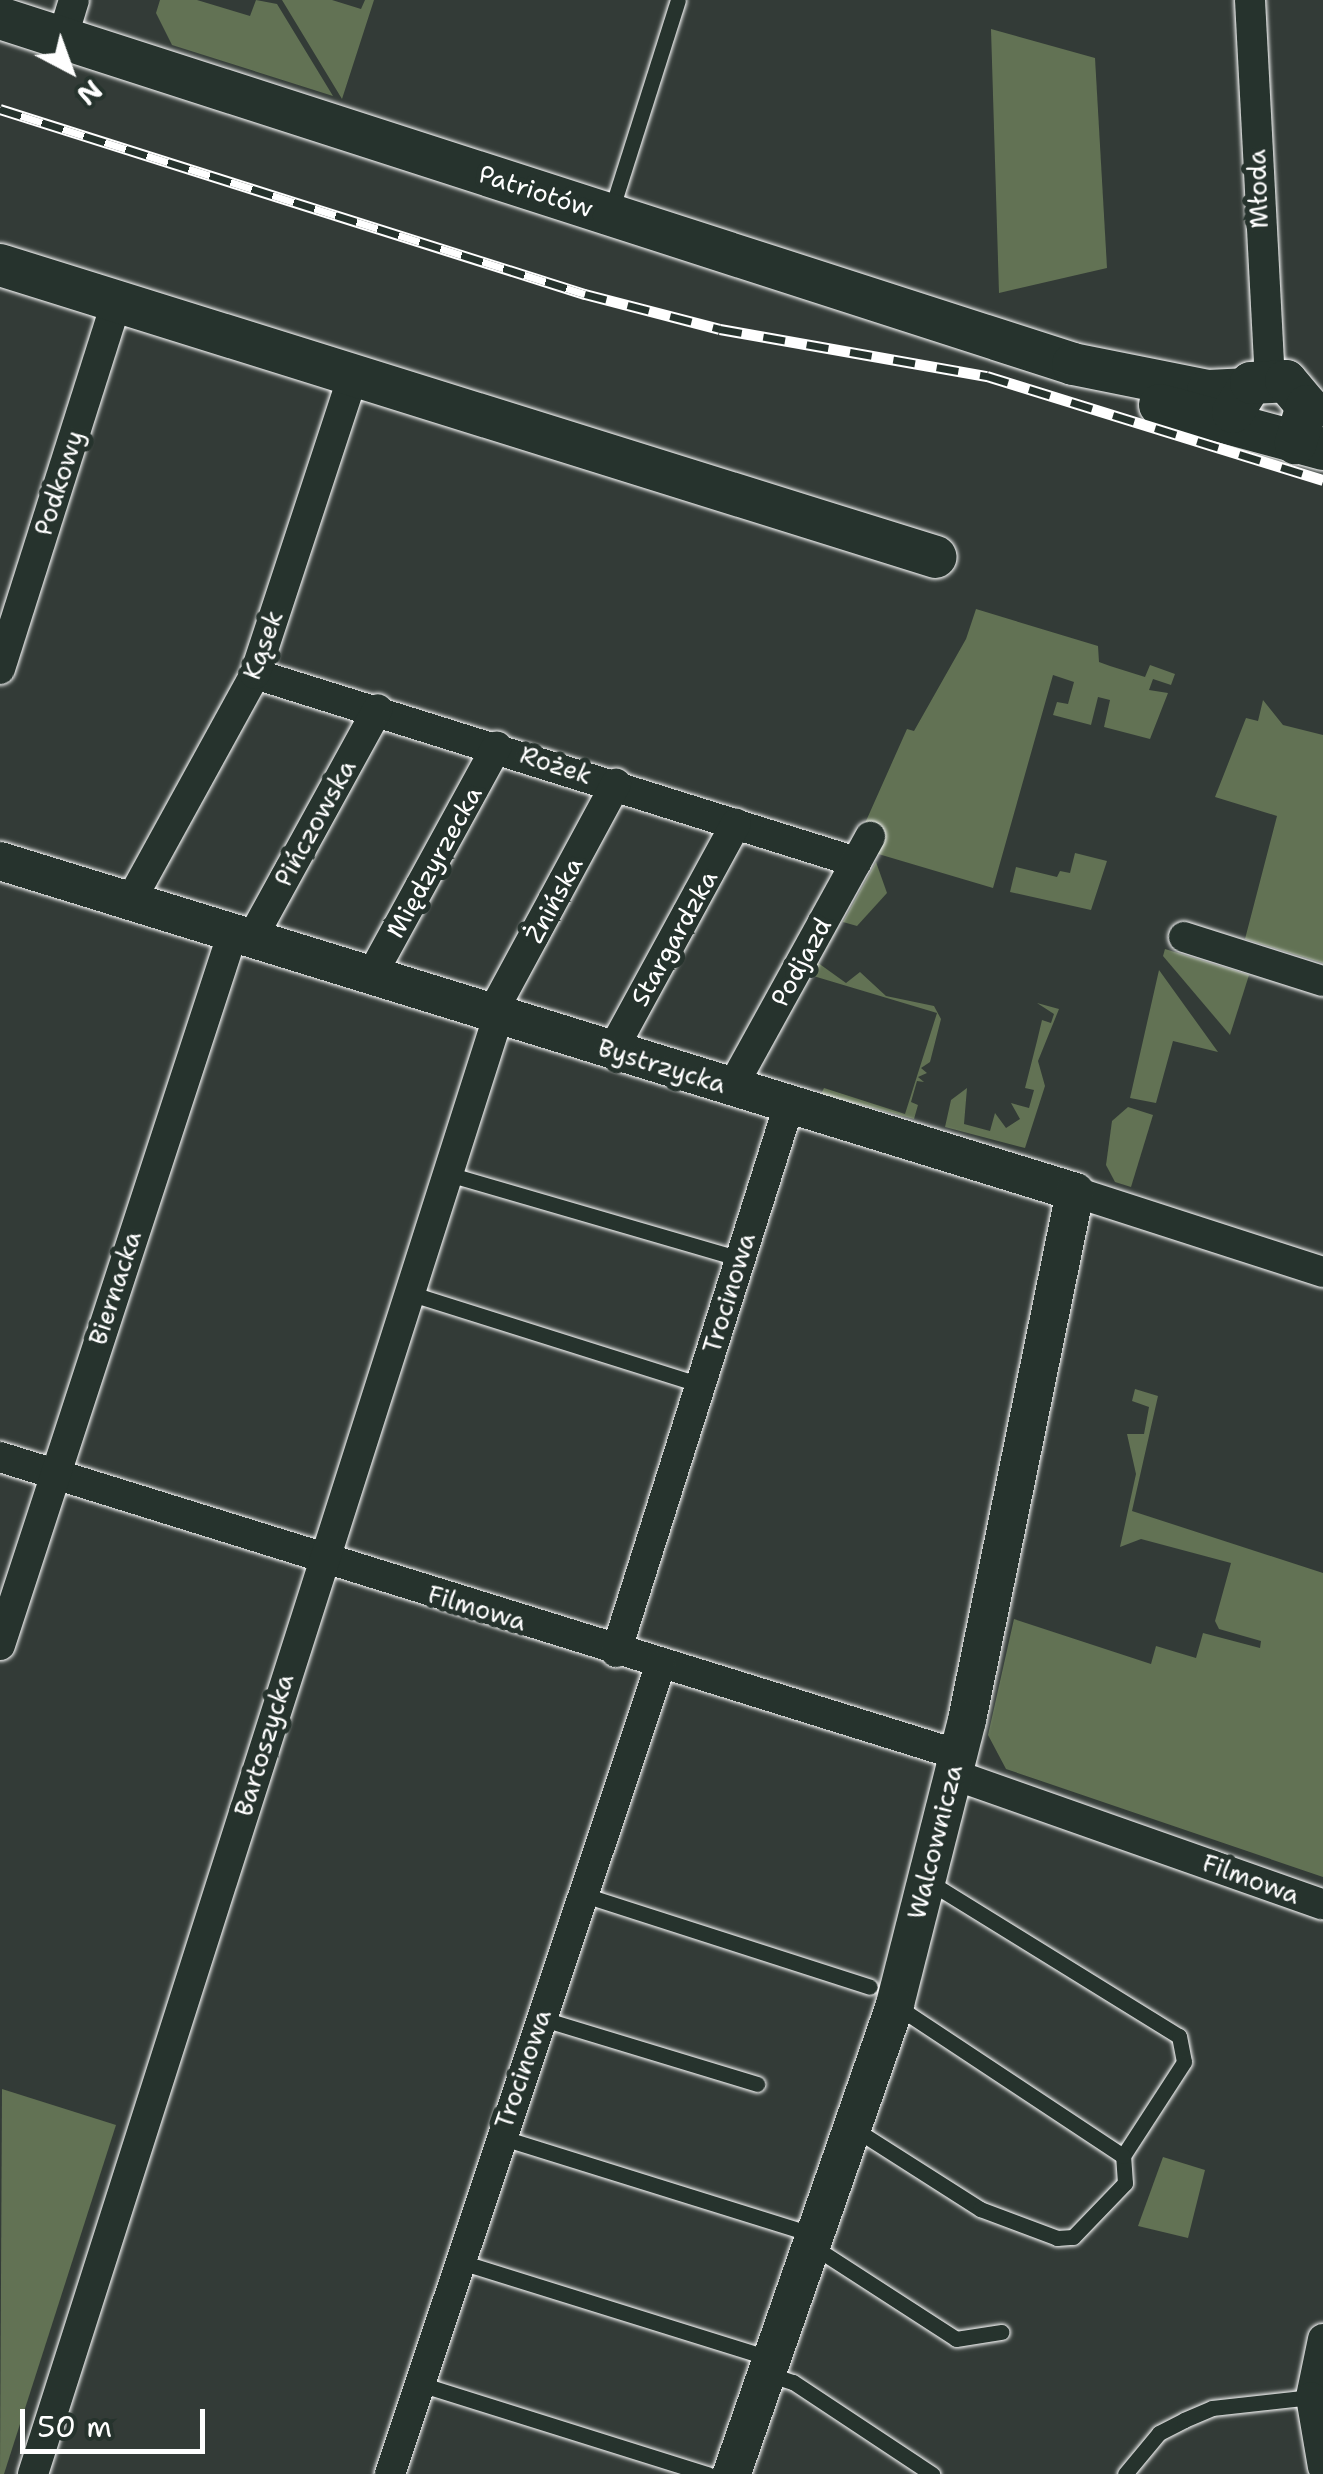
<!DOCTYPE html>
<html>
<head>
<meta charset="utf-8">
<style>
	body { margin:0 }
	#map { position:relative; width:1323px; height:2474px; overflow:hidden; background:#333b37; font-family:"Shantell Sans",sans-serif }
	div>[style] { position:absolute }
	.green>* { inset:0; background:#627254 }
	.roads { filter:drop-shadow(0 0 2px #fff) drop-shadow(0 0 2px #fff) }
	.service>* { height:15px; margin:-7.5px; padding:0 7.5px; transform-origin:7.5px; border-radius:7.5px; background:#26332d }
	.minor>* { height:30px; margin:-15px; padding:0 15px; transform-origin:15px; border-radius:15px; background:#26332d }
	.tertiary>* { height:38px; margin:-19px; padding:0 19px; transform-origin:19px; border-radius:19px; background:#26332d }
	.secondary>* { height:42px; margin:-21px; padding:0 21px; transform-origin:21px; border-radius:21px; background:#26332d }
	.rail>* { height:11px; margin-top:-5.5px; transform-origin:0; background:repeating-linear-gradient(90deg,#26332d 0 22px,#fff 0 44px); box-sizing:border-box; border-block:2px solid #fff }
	span { translate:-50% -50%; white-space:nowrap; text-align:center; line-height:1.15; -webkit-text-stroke:10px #26332d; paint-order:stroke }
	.street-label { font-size:25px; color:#fff }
	.north { position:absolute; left:20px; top:20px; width:100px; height:100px; -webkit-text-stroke:8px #26332d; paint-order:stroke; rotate:139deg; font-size:28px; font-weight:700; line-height:40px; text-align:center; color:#fff }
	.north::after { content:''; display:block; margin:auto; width:35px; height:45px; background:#fff; clip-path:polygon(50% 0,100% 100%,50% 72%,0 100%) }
	.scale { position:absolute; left:20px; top:2409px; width:185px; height:45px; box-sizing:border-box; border:5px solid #fff; border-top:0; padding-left:12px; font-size:30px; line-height:35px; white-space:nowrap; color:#fff; -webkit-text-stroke:8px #26332d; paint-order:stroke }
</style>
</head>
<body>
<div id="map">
	<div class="green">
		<div style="clip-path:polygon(160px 0,197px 0,250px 16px,256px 0,277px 4px,333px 96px,172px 45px,156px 13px)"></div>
		<div style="clip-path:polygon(282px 0,332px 0,361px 9px,365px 0,374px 0,342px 99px)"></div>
		<div style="clip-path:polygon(991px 29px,1095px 58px,1107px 268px,999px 293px)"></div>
		<div style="clip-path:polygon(976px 609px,1098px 646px,1099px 662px,1110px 666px,1145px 677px,1150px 665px,1175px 674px,1171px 685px,1153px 679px,1149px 690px,1168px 693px,1150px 739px,1104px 727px,1110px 700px,1098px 697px,1091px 725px,1053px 715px,1057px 702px,1068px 704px,1074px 682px,1053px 675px,993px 888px,875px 853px,862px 830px,907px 729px,914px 731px,966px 639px)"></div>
		<div style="clip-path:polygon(1263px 700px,1283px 725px,1323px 735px,1323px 963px,1245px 939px,1277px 816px,1215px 797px,1246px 718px,1258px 721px)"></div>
		<div style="clip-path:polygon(1075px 853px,1107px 861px,1091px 910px,1010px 892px,1016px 867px,1057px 877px,1060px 871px,1070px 873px)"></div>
		<div style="clip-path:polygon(876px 862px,887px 893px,857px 926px,843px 922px)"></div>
		<div style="clip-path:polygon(1165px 949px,1249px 975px,1230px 1035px,1163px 956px)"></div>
		<div style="clip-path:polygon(814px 960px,846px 983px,860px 972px,886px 996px,934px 1006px,941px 1019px,930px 1062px,921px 1068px,927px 1073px,918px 1077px,924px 1082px,917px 1081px,911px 1102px,918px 1105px,914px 1119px,821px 1094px,824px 1088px,905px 1114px,937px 1013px,810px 975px)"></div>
		<div style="clip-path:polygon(1159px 970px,1218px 1052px,1173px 1041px,1156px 1103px,1130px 1098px)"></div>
		<div style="clip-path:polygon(1037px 1003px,1059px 1009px,1038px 1061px,1045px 1086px,1025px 1148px,945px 1127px,951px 1100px,967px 1088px,964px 1124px,990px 1131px,995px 1113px,1006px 1128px,1020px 1119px,1011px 1103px,1029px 1108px,1034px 1090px,1025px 1088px,1037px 1041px,1042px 1020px,1051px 1023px,1054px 1014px)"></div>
		<div style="clip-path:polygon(1128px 1107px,1153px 1115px,1131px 1187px,1115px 1182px,1106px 1165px,1112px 1121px)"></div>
		<div style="clip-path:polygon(1135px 1389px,1158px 1396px,1132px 1511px,1323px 1573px,1323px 1877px,1006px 1769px,988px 1735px,1014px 1619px,1151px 1664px,1156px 1646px,1196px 1658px,1203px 1633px,1260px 1648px,1261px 1641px,1219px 1629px,1215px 1621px,1231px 1563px,1141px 1539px,1120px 1547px,1136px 1474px,1127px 1434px,1144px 1434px,1149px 1407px,1132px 1401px)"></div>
		<div style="clip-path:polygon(2px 2089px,116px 2125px,4px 2474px,0 2474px)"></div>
		<div style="clip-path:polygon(1163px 2157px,1205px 2170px,1188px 2238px,1138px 2226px)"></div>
	</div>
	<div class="roads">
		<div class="service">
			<div style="left:611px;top:211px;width:221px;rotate:-72.4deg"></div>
			<div style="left:448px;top:1174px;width:304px;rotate:16.2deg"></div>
			<div style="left:409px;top:1293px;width:305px;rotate:17.5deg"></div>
			<div style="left:926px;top:1880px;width:297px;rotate:31.7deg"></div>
			<div style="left:1179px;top:2036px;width:26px;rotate:79deg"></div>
			<div style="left:1184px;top:2062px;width:112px;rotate:123deg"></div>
			<div style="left:584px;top:1895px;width:300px;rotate:17.8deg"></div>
			<div style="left:540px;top:2018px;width:227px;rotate:16.9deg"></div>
			<div style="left:853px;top:2128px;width:151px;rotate:32.5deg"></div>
			<div style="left:980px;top:2209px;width:82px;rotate:20.6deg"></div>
			<div style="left:1057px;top:2238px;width:16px;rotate:-4deg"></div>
			<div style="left:1073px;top:2237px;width:75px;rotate:-46.1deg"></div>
			<div style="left:1125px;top:2183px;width:27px;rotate:-94deg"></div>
			<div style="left:1123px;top:2156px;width:272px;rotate:-146.5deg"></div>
			<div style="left:500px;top:2137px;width:329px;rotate:17.3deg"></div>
			<div style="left:814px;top:2247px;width:169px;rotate:32.9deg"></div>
			<div style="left:956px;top:2339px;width:46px;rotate:-8.8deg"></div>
			<div style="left:461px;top:2262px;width:324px;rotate:17.3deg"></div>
			<div style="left:768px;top:2374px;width:26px;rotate:18deg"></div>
			<div style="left:793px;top:2382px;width:167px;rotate:33.5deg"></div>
			<div style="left:420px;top:2384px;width:302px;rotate:17.4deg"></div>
			<div style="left:1125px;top:2474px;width:53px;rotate:-50.3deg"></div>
			<div style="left:1159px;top:2433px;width:28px;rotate:-27deg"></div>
			<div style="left:1184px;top:2420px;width:30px;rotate:-23deg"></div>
			<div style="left:1212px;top:2408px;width:100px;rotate:-6.3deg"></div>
		</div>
		<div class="minor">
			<div style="left:1250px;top:0;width:379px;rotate:87deg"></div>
			<div style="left:62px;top:39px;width:41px;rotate:-72.9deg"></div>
			<div style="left:0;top:669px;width:389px;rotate:-72.4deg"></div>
			<div style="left:255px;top:674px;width:630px;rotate:17.37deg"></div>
			<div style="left:131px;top:900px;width:258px;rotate:-61.2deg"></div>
			<div style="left:255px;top:674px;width:317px;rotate:-71.8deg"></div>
			<div style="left:1184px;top:937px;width:146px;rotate:17.6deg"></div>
			<div style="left:252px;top:938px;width:261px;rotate:-61.2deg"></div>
			<div style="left:370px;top:978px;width:264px;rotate:-61.3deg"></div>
			<div style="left:491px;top:1015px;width:263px;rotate:-61.6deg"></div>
			<div style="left:612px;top:1051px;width:259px;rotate:-61.4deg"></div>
			<div style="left:732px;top:1087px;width:286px;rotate:-61.1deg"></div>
			<div style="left:1075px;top:1192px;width:261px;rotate:17.9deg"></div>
			<div style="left:0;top:1457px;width:1001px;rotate:17.26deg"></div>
			<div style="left:0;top:1645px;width:750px;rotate:-71.9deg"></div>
			<div style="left:616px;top:1652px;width:574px;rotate:-72.45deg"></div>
			<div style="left:952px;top:1774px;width:393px;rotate:19.4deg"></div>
			<div style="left:1323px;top:2339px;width:59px;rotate:101.7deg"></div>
			<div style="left:1311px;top:2397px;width:71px;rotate:80.3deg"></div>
			<div style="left:33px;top:2474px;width:1529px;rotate:-72.3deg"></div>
			<div style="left:390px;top:2474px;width:852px;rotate:-71.52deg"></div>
		</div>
		<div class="tertiary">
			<div style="left:0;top:861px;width:1125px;rotate:17.11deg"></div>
			<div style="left:1075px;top:1192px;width:539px;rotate:101.56deg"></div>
			<div style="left:967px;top:1720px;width:294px;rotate:104.2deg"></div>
			<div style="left:895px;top:2005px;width:497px;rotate:109.2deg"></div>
		</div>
		<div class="secondary">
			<div style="left:0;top:18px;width:1127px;rotate:17.87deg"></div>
			<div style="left:1073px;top:364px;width:138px;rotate:11.3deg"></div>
			<div style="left:1208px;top:391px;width:36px;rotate:-3deg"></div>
			<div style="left:0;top:265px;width:980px;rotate:17.33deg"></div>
			<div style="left:1160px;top:405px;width:169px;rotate:15.1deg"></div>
			<div style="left:1233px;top:412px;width:34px;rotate:-58deg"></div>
			<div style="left:1251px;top:383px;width:35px;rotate:-3deg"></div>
			<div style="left:1286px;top:381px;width:33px;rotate:50deg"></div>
			<div style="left:1307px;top:406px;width:39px;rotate:107deg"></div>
		</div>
	</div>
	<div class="rail">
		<div style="left:0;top:109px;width:614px;rotate:17.55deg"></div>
		<div style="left:585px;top:294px;width:139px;rotate:14.5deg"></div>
		<div style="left:720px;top:329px;width:271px;rotate:10deg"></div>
		<div style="left:987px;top:376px;width:352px;rotate:17.2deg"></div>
	</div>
	<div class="street-label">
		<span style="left:1258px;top:189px;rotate:-92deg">Młoda</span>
		<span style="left:536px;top:191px;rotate:18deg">Patriotów</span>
		<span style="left:59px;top:483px;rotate:-72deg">Podkowy</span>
		<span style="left:263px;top:645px;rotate:-70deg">Kąsek</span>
		<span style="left:556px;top:765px;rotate:18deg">Rożek</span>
		<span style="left:315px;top:823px;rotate:-61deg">Pińczowska</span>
		<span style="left:434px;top:862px;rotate:-61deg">Międzyrzecka</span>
		<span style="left:554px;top:900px;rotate:-62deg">Żnińska</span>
		<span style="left:674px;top:938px;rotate:-61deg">Stargardzka</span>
		<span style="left:801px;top:962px;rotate:-61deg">Podjazd</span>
		<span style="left:662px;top:1066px;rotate:17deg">Bystrzycka</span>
		<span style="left:115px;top:1288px;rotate:-72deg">Biernacka</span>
		<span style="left:729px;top:1293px;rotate:-73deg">Trocinowa</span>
		<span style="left:477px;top:1608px;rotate:17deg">Filmowa</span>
		<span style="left:264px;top:1745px;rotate:-73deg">Bartoszycka</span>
		<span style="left:935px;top:1842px;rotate:-76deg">Walcownicza</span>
		<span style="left:1251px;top:1879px;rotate:20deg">Filmowa</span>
		<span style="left:523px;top:2069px;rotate:-71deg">Trocinowa</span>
	</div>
	<div class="north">N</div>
	<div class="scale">50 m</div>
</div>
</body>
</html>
